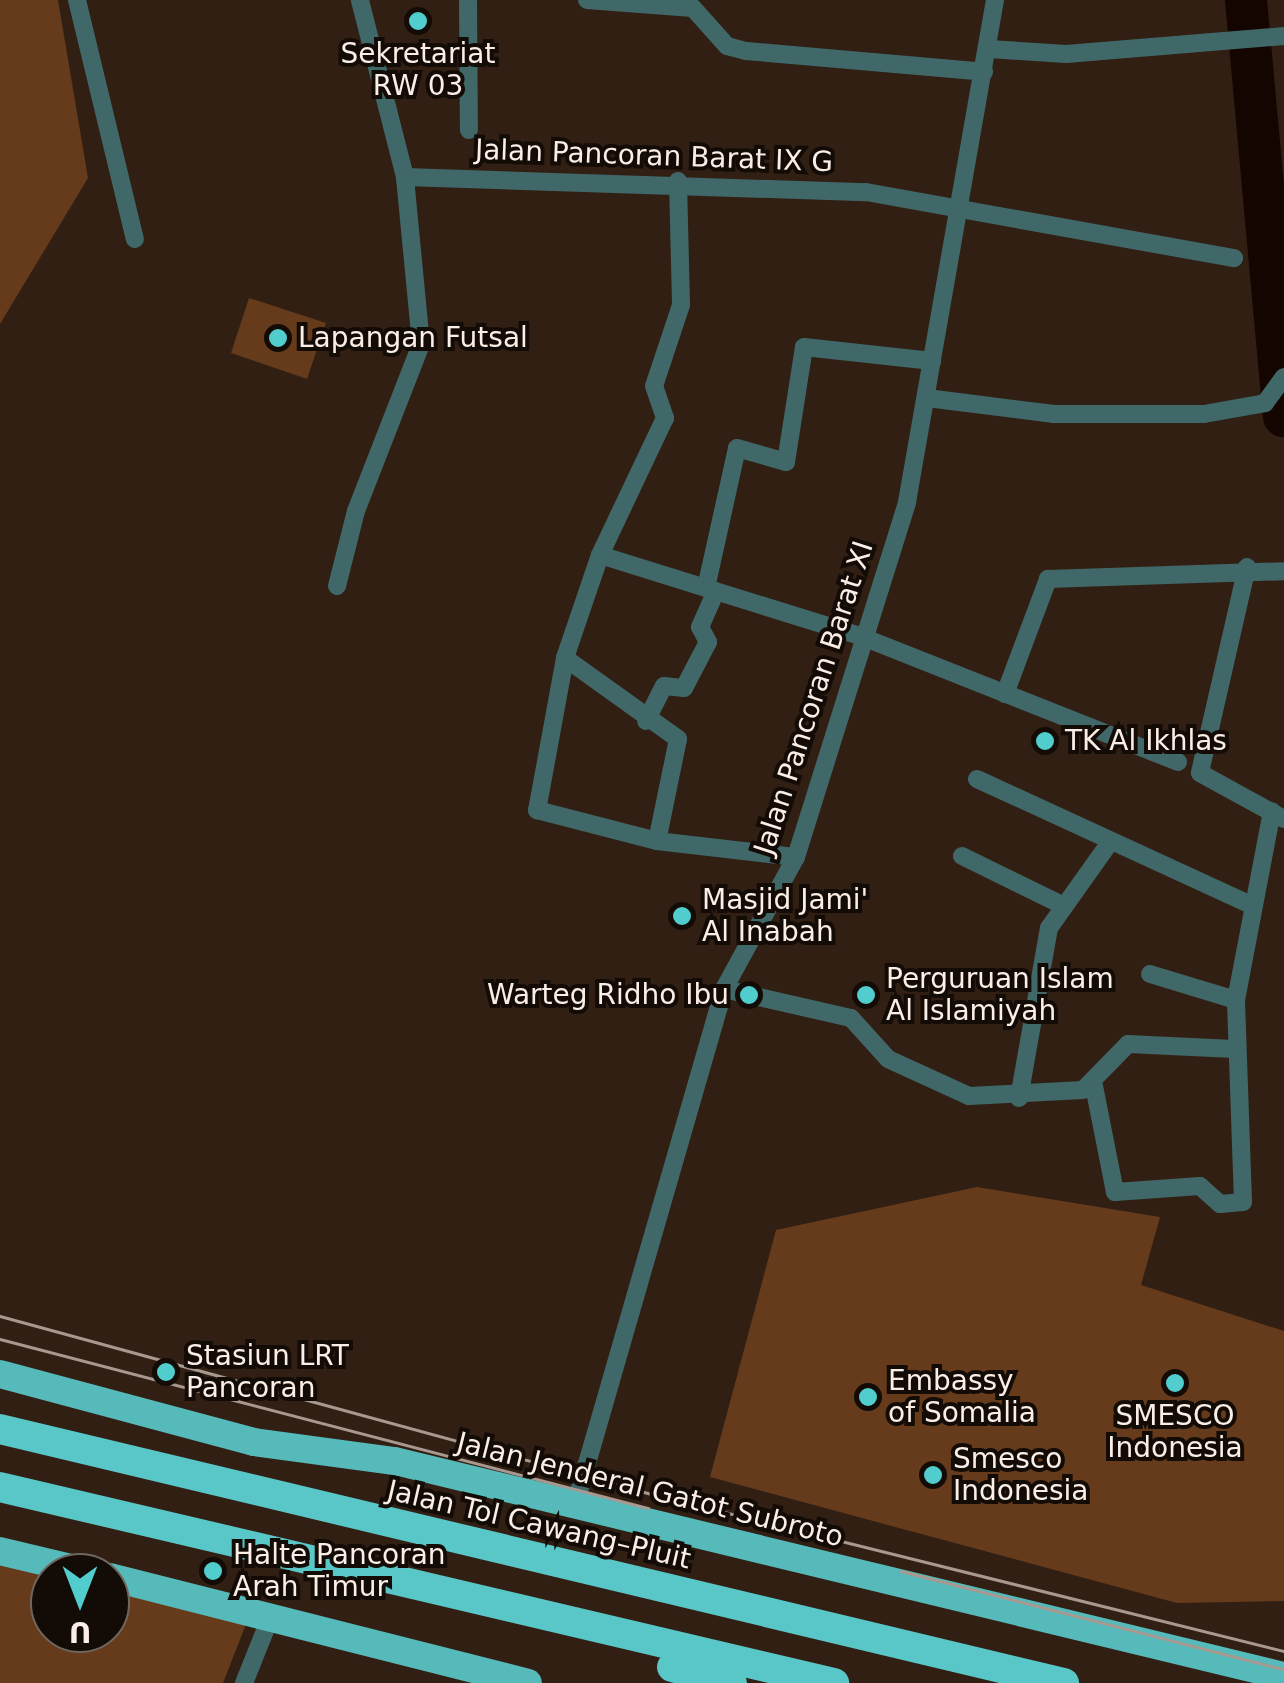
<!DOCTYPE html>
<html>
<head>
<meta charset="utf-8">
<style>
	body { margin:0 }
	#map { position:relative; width:1284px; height:1683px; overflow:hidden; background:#311f13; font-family:"DejaVu Sans",sans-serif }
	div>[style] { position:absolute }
	.green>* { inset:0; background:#663b1c }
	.river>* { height:42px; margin:-21px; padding:0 21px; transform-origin:21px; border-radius:21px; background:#150500 }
	.minor>* { height:18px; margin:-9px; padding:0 9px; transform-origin:9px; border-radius:9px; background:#406868 }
	.trunk>* { height:28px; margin:-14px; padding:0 14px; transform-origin:14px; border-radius:14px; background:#56b9ba }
	.motorway>* { height:30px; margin:-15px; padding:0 15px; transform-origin:15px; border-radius:15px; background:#59c6c7 }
	.tram>* { height:2.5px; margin:-1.25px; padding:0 1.25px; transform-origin:1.25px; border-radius:1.25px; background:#a89990 }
	.dots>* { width:28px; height:28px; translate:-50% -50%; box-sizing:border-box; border:5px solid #130b06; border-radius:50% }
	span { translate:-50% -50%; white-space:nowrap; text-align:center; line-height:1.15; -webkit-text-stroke:8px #130b06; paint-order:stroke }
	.poi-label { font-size:28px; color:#fbeee6 }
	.left { translate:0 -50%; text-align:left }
	.right { translate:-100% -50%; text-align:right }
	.street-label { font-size:28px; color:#fbeee6 }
	.north { position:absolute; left:30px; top:1553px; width:100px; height:100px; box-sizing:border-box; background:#130b06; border:2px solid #706660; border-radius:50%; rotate:180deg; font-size:28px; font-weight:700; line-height:40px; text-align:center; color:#fbeee6 }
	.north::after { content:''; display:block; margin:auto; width:35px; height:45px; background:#52cdce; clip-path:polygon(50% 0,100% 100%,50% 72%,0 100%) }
</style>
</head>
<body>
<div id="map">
	<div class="green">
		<div style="clip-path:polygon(0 0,58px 0,88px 178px,0 324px)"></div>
		<div style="clip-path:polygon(249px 298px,326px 323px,307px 379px,231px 353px)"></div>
		<div style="clip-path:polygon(977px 1187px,1160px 1217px,1141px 1285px,1284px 1331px,1284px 1601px,1177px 1603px,710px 1477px,776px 1230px)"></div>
		<div style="clip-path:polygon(0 1563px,50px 1574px,50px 1633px,110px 1633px,110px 1588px,248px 1619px,223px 1683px,0 1683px)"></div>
	</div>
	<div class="river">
		<div style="left:1246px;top:0;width:418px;rotate:84.8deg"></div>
	</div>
	<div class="minor">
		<div style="left:77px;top:0;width:246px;rotate:76.4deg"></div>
		<div style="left:468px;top:0;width:130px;rotate:89.6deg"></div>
		<div style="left:587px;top:0;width:106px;rotate:4.3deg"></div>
		<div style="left:693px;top:8px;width:51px;rotate:48.2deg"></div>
		<div style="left:727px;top:46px;width:20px;rotate:15deg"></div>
		<div style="left:746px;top:51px;width:239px;rotate:5deg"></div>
		<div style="left:989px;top:49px;width:77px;rotate:3.7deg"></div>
		<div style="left:1066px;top:54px;width:219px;rotate:-4.7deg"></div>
		<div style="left:405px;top:177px;width:461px;rotate:1.9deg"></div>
		<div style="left:866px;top:192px;width:374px;rotate:10.2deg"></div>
		<div style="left:678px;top:181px;width:124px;rotate:88.6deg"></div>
		<div style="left:681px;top:305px;width:85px;rotate:108.4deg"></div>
		<div style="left:654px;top:386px;width:34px;rotate:71deg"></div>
		<div style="left:665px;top:418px;width:152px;rotate:115.4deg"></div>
		<div style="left:600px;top:555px;width:109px;rotate:108.8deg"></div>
		<div style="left:565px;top:658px;width:155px;rotate:100.4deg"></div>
		<div style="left:537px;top:810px;width:124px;rotate:14.5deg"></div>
		<div style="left:657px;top:841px;width:140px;rotate:6.6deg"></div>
		<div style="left:927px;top:398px;width:128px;rotate:7.2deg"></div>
		<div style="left:1054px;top:414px;width:150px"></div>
		<div style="left:1204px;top:414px;width:62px;rotate:-10.2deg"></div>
		<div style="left:1265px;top:403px;width:32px;rotate:-54deg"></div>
		<div style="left:600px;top:555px;width:272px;rotate:17.3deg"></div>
		<div style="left:860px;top:636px;width:342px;rotate:21.6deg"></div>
		<div style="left:1247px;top:567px;width:211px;rotate:102.9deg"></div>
		<div style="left:1200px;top:773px;width:96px;rotate:28.7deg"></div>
		<div style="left:337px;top:586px;width:77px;rotate:-75.8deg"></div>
		<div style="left:356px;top:511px;width:179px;rotate:-68.7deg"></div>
		<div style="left:421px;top:344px;width:168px;rotate:-95.5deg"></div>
		<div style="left:405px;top:177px;width:183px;rotate:-104.3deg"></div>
		<div style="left:706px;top:588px;width:143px;rotate:-77.5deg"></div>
		<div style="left:737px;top:448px;width:51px;rotate:15.9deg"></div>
		<div style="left:786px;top:462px;width:116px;rotate:-81.1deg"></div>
		<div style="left:804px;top:347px;width:129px;rotate:6.2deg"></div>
		<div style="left:565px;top:658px;width:139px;rotate:35.6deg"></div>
		<div style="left:678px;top:739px;width:104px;rotate:101.6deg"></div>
		<div style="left:1005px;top:694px;width:123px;rotate:-69.5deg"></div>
		<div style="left:1048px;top:579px;width:236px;rotate:-1.9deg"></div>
		<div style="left:646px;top:721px;width:39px;rotate:-63deg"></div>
		<div style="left:664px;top:686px;width:20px;rotate:6deg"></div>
		<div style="left:684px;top:688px;width:52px;rotate:-62.4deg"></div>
		<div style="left:708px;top:642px;width:17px;rotate:-118deg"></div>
		<div style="left:700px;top:627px;width:39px;rotate:-66deg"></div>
		<div style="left:977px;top:779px;width:302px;rotate:24.7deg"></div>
		<div style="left:962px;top:856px;width:114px;rotate:26.1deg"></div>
		<div style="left:1150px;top:974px;width:90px;rotate:16.8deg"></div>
		<div style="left:724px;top:989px;width:130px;rotate:12.9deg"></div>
		<div style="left:851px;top:1018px;width:55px;rotate:47.9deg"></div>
		<div style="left:888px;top:1059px;width:89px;rotate:24.6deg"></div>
		<div style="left:969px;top:1096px;width:114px;rotate:-3deg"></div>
		<div style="left:1083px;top:1090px;width:64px;rotate:-45.6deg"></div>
		<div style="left:1128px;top:1044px;width:106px;rotate:2.7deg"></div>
		<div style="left:1094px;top:1086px;width:108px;rotate:78.8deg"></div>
		<div style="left:1115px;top:1192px;width:85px;rotate:-4deg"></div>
		<div style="left:1200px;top:1186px;width:27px;rotate:42deg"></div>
		<div style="left:1220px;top:1204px;width:23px;rotate:-5deg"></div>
		<div style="left:1243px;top:1202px;width:202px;rotate:-92deg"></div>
		<div style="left:1236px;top:1000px;width:192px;rotate:-79.2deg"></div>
		<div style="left:1019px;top:1098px;width:173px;rotate:-80deg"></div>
		<div style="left:1049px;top:928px;width:102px;rotate:-54.6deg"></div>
		<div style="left:575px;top:1505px;width:537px;rotate:-73.89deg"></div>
		<div style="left:724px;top:989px;width:150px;rotate:-61.4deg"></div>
		<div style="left:796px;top:857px;width:372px;rotate:-72.6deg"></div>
		<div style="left:907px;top:502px;width:510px;rotate:-80.06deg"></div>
		<div style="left:244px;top:1683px;width:72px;rotate:-68.1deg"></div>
	</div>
	<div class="trunk">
		<div style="left:0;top:1374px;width:263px;rotate:15deg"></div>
		<div style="left:254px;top:1442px;width:142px;rotate:7.7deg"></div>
		<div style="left:395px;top:1461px;width:915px;rotate:13.6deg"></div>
		<div style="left:0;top:1551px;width:95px;rotate:13.4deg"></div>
		<div style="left:110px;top:1577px;width:431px;rotate:14.2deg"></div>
	</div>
	<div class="motorway">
		<div style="left:0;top:1429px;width:1094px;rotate:13.43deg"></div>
		<div style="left:0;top:1487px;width:857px;rotate:13.23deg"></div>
		<div style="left:672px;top:1667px;width:62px;rotate:14.9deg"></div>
	</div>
	<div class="tram">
		<div style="left:0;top:1316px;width:672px;rotate:15.28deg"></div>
		<div style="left:648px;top:1493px;width:655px;rotate:13.95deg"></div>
		<div style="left:0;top:1339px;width:670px;rotate:14.62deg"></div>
		<div style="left:901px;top:1571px;width:395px;rotate:14.4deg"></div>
	</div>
	<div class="dots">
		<div style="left:418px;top:21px;background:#52cdce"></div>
		<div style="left:278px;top:338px;background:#52cdce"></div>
		<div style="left:1045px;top:741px;background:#52cdce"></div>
		<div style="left:682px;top:916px;background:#52cdce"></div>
		<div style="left:749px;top:995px;background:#52cdce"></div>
		<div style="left:866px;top:995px;background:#52cdce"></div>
		<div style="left:166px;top:1372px;background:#52cdce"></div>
		<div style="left:1175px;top:1383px;background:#52cdce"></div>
		<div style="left:868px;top:1397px;background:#52cdce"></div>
		<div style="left:933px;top:1475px;background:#52cdce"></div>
		<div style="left:213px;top:1571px;background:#52cdce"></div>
	</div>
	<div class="poi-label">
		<span style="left:418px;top:70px">Sekretariat<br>RW 03</span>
		<span class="left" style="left:298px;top:338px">Lapangan Futsal</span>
		<span class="left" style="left:1065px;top:741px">TK Al Ikhlas</span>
		<span class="left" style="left:702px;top:916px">Masjid Jami'<br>Al Inabah</span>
		<span class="left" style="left:886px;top:995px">Perguruan Islam<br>Al Islamiyah</span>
		<span class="right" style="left:729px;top:995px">Warteg Ridho Ibu</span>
		<span class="left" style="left:186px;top:1372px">Stasiun LRT<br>Pancoran</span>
		<span class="left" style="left:888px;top:1397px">Embassy<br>of Somalia</span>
		<span style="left:1175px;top:1432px">SMESCO<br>Indonesia</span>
		<span class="left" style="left:953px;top:1475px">Smesco<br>Indonesia</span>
		<span class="left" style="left:233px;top:1571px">Halte Pancoran<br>Arah Timur</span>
	</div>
	<div class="street-label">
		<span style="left:654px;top:156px;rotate:2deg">Jalan Pancoran Barat IX G</span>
		<span style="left:814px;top:698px;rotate:-72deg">Jalan Pancoran Barat XI</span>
		<span style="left:650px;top:1490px;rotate:14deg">Jalan Jenderal Gatot Subroto</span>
		<span style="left:539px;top:1525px;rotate:13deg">Jalan Tol Cawang–Pluit</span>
	</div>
	<div class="north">U</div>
</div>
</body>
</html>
